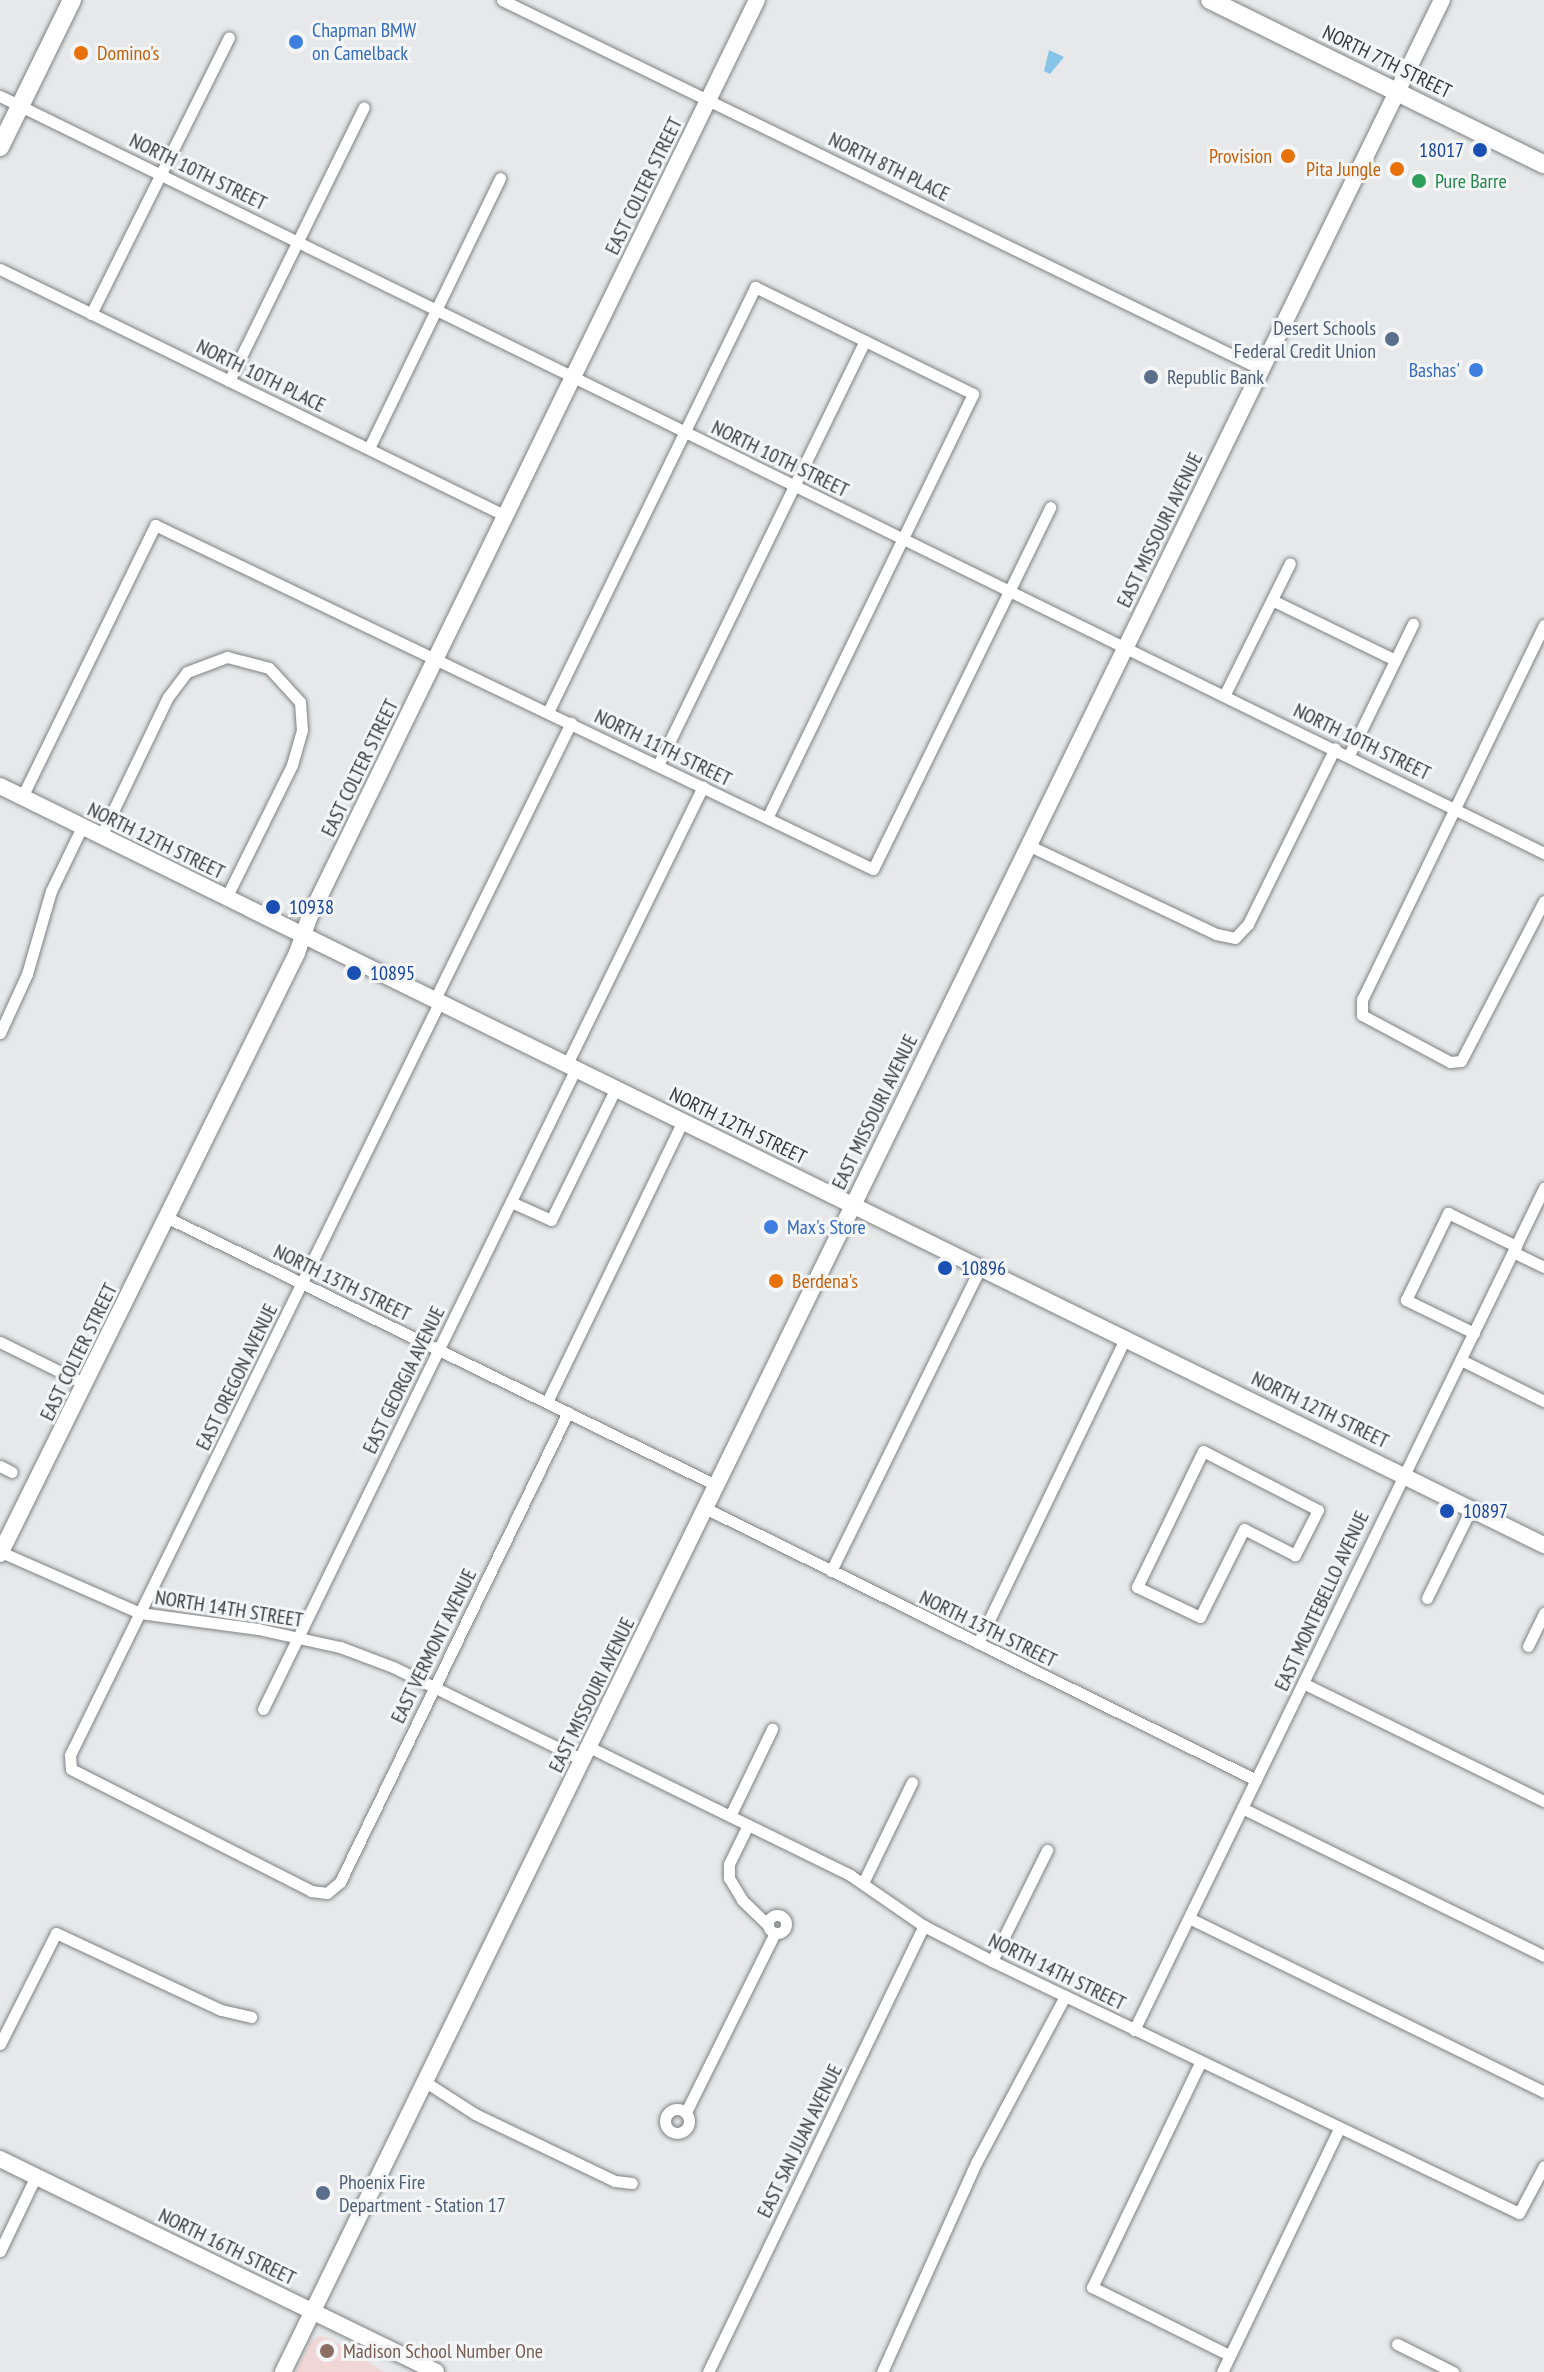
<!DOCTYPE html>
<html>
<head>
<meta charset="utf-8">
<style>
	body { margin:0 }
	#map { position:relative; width:1544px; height:2372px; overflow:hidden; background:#e6e8e9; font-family:"PT Sans Narrow",sans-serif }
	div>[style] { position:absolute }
	.education>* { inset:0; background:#f1d6d8 }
	.water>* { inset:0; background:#87c4e9 }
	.roads { filter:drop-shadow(0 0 2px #7f8183) drop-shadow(0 0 2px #7f8183) }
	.street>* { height:11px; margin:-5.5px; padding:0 5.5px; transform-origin:5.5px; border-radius:5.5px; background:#fff }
	.street>.ring { margin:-5.5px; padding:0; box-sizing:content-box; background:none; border:11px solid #fff; border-radius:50% }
	.secondary>* { height:16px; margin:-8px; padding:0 8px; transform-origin:8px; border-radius:8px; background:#fff }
	.primary>* { height:18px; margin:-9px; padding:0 9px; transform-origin:9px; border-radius:9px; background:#fff }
	.dots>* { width:22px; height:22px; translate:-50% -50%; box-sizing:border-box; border:4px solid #f3f5f7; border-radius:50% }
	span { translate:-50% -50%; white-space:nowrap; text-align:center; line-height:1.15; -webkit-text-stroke:6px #f3f5f7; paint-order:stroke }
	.shop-label { font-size:20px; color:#366cbe }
	.left { translate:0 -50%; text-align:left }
	.right { translate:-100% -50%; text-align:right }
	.food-label { font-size:20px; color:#c56008 }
	.street-label { font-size:20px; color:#373838 }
	.transit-label { font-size:20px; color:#164399 }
	.leisure-label { font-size:20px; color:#27864d }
	.service-label { font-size:20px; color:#4e5e75 }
	.education-label { font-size:20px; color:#785e54 }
</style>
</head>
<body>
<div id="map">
	<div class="education">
		<div style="clip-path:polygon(319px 2336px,330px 2339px,384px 2372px,296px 2372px,310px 2342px)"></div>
	</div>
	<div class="water">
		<div style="clip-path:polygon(1049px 50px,1064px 57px,1050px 74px,1044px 71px)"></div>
	</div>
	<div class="roads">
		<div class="street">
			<div style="left:502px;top:0;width:844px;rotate:25.93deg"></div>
			<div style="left:0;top:96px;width:1720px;rotate:26.12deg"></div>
			<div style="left:0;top:269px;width:563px;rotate:26.02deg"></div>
			<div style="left:91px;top:314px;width:309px;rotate:-63.5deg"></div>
			<div style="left:229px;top:381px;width:305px;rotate:-63.8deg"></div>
			<div style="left:369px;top:448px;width:300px;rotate:-64.1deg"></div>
			<div style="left:1272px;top:600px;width:137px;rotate:26deg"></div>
			<div style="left:1544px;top:625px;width:416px;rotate:115.9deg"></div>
			<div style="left:1362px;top:999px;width:16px;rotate:90deg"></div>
			<div style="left:1362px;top:1015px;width:100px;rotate:28.1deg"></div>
			<div style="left:1450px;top:1062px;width:11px;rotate:-5deg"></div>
			<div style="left:1461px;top:1061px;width:180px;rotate:-62.6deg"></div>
			<div style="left:1224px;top:696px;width:148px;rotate:-63.6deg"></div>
			<div style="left:548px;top:712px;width:473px;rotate:-64deg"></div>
			<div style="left:755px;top:287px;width:243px;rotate:26.1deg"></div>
			<div style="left:973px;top:394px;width:471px;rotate:115.9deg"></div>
			<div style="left:1349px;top:755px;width:146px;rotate:-64deg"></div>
			<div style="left:658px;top:765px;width:472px;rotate:-64deg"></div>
			<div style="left:22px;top:797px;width:303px;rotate:-63.9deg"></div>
			<div style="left:155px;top:525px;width:796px;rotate:25.6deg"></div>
			<div style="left:873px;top:869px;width:403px;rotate:-63.9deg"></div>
			<div style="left:101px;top:836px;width:154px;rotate:-64.3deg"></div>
			<div style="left:168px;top:697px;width:31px;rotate:-53deg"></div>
			<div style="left:187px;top:672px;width:43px;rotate:-20.6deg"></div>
			<div style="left:227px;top:657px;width:43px;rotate:14.7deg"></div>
			<div style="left:269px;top:668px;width:46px;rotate:47.6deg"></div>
			<div style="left:300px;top:702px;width:28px;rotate:86deg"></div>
			<div style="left:302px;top:730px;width:36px;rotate:106deg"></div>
			<div style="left:292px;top:765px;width:148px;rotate:116.4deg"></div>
			<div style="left:1030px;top:846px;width:206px;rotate:25.3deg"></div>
			<div style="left:1216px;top:934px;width:19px;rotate:12deg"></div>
			<div style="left:1235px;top:938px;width:19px;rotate:-47deg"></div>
			<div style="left:1248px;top:924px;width:196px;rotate:-63.7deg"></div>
			<div style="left:435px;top:999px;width:308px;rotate:-63.8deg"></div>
			<div style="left:440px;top:1001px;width:840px;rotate:116.14deg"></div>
			<div style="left:70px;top:1755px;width:14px;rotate:86deg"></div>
			<div style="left:71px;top:1769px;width:269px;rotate:26.9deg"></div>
			<div style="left:311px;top:1891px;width:16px;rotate:7deg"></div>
			<div style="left:327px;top:1893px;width:17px;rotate:-40deg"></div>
			<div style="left:340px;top:1882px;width:522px;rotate:-64.12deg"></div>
			<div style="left:0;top:1033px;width:65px;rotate:-65.4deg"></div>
			<div style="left:27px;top:974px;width:86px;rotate:-73.9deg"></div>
			<div style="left:51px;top:891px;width:71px;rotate:-64.2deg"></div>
			<div style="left:567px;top:1064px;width:309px;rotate:-63.9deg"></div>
			<div style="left:511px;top:1202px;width:44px;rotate:24.2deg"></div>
			<div style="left:551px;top:1220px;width:147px;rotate:-63.8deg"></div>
			<div style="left:168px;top:1218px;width:610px;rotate:25.98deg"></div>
			<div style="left:1513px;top:1252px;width:34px;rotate:26deg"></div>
			<div style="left:1474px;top:1333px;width:76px;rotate:-154.1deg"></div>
			<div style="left:1406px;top:1300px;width:97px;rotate:-64.2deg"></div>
			<div style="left:1448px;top:1213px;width:76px;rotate:25.9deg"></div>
			<div style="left:0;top:1342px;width:95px;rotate:26.3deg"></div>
			<div style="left:1461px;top:1360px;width:93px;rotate:26.3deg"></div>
			<div style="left:547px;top:1402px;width:312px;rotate:-64.2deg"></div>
			<div style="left:1203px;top:1451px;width:129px;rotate:27.2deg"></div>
			<div style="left:1318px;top:1510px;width:51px;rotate:117.1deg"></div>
			<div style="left:1295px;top:1555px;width:57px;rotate:-153deg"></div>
			<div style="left:1244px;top:1529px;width:98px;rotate:116.6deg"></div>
			<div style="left:1200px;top:1617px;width:70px;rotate:-154.5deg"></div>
			<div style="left:1137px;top:1587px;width:151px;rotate:-64.1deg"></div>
			<div style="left:0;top:1466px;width:13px;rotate:27deg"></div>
			<div style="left:705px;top:1508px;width:614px;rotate:26.27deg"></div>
			<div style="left:1px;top:1552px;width:152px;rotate:23.7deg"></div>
			<div style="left:140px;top:1613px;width:119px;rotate:7.7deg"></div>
			<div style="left:258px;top:1629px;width:84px;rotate:12.4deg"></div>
			<div style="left:340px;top:1647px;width:57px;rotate:20.7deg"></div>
			<div style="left:393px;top:1667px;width:212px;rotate:26.1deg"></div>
			<div style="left:831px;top:1571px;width:340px;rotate:-63.8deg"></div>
			<div style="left:1427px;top:1598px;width:99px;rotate:-63.7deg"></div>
			<div style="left:978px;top:1643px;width:340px;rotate:-64.2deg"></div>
			<div style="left:1528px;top:1646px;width:37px;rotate:-64deg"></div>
			<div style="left:1303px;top:1683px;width:268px;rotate:26.1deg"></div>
			<div style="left:263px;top:1709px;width:713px;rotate:-63.97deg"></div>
			<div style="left:589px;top:1747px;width:291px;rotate:26.1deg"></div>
			<div style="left:850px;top:1875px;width:90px;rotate:34.6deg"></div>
			<div style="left:924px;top:1926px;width:76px;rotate:27.2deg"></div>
			<div style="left:992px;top:1961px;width:584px;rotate:25.56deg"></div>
			<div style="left:1519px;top:2213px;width:53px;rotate:-62deg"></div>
			<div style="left:1242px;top:1808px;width:336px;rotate:26.1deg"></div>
			<div style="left:730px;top:1816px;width:97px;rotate:-64.2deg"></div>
			<div style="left:748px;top:1825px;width:43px;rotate:116deg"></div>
			<div style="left:729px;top:1864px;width:14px;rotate:90deg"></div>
			<div style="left:729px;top:1878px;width:26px;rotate:59deg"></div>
			<div style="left:742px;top:1900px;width:35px;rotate:44deg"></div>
			<div style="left:863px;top:1883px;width:112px;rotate:-64.1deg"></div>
			<div class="ring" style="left:768px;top:1915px;width:7px;height:7px"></div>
			<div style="left:1189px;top:1918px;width:395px;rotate:26.1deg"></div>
			<div style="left:992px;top:1961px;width:124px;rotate:-63.6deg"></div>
			<div style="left:1134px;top:2030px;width:937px;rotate:-64.04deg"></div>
			<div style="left:0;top:2044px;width:124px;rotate:-63.2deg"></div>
			<div style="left:56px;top:1933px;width:182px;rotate:25deg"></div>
			<div style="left:221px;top:2010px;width:31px;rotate:13deg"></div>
			<div style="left:1200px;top:2063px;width:249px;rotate:115.7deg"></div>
			<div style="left:1092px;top:2287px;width:151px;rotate:26.4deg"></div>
			<div style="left:427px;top:2083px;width:57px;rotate:32.9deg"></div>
			<div style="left:475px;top:2114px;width:155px;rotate:25.6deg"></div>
			<div style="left:615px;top:2181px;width:17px;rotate:7deg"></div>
			<div class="ring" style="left:665px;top:2109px;width:13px;height:13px"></div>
			<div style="left:686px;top:2112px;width:200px;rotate:-63.6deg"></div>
			<div style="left:0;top:2251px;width:83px;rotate:-64.4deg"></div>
			<div style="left:1397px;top:2344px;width:63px;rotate:26.6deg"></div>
			<div style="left:708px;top:2372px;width:496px;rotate:-64.2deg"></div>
			<div style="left:882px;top:2372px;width:231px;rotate:-65.8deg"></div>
			<div style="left:977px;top:2161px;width:187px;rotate:-61.9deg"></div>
			<div style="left:1222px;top:2372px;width:270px;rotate:-64.3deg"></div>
		</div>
		<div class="secondary">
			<div style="left:0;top:786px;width:1720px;rotate:26.18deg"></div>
			<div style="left:0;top:1554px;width:670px;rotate:-63.7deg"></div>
			<div style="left:297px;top:953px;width:37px;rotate:-71deg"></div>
			<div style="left:309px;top:918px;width:1021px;rotate:-63.99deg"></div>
			<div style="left:0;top:2159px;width:485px;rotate:26deg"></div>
			<div style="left:283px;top:2372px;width:2640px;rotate:-63.96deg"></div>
		</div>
		<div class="primary">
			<div style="left:1210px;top:0;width:372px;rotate:26.2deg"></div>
			<div style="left:0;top:147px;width:164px;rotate:-63.9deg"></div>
		</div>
	</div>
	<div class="dots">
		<div style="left:296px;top:42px;background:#3f7fe0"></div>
		<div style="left:81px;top:53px;background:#e8710a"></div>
		<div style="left:1480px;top:150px;background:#1a4fb4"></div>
		<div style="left:1288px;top:156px;background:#e8710a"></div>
		<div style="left:1397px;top:169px;background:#e8710a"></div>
		<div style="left:1419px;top:181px;background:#2e9e5b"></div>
		<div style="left:1392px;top:339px;background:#5c6f8a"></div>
		<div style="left:1476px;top:370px;background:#3f7fe0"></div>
		<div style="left:1151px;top:377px;background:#5c6f8a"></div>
		<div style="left:273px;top:907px;background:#1a4fb4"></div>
		<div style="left:354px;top:973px;background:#1a4fb4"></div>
		<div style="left:771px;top:1227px;background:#3f7fe0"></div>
		<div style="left:945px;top:1268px;background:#1a4fb4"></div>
		<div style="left:776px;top:1281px;background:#e8710a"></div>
		<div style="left:1447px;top:1511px;background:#1a4fb4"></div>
		<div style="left:323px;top:2193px;background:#5c6f8a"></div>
		<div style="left:327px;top:2351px;background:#8d6e63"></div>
	</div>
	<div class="shop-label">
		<span class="left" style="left:312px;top:42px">Chapman BMW<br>on Camelback</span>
		<span class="right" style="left:1460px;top:370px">Bashas'</span>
		<span class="left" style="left:787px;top:1227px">Max's Store</span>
	</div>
	<div class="food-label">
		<span class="left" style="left:97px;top:53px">Domino's</span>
		<span class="right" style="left:1272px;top:156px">Provision</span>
		<span class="right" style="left:1381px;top:169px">Pita Jungle</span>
		<span class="left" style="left:792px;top:1281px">Berdena's</span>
	</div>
	<div class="street-label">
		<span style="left:1387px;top:62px;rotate:26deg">NORTH 7TH STREET</span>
		<span style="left:889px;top:167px;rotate:26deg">NORTH 8TH PLACE</span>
		<span style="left:198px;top:172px;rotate:26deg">NORTH 10TH STREET</span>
		<span style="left:644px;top:186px;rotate:-64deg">EAST COLTER STREET</span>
		<span style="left:261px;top:376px;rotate:26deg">NORTH 10TH PLACE</span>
		<span style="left:780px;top:459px;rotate:26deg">NORTH 10TH STREET</span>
		<span style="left:1160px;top:530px;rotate:-64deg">EAST MISSOURI AVENUE</span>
		<span style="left:1362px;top:742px;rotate:26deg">NORTH 10TH STREET</span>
		<span style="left:663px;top:748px;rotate:26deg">NORTH 11TH STREET</span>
		<span style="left:360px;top:768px;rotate:-64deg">EAST COLTER STREET</span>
		<span style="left:156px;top:841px;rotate:26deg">NORTH 12TH STREET</span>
		<span style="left:875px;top:1112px;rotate:-64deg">EAST MISSOURI AVENUE</span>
		<span style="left:738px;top:1126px;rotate:26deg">NORTH 12TH STREET</span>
		<span style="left:342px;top:1283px;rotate:26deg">NORTH 13TH STREET</span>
		<span style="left:79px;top:1352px;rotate:-64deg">EAST COLTER STREET</span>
		<span style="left:237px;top:1377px;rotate:-64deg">EAST OREGON AVENUE</span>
		<span style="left:404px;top:1380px;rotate:-64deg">EAST GEORGIA AVENUE</span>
		<span style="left:1320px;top:1410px;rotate:26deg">NORTH 12TH STREET</span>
		<span style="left:1322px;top:1601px;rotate:-65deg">EAST MONTEBELLO AVENUE</span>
		<span style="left:229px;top:1609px;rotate:9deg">NORTH 14TH STREET</span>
		<span style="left:988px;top:1629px;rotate:26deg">NORTH 13TH STREET</span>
		<span style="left:434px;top:1646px;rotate:-64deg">EAST VERMONT AVENUE</span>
		<span style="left:592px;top:1695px;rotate:-64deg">EAST MISSOURI AVENUE</span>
		<span style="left:1057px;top:1972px;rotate:26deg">NORTH 14TH STREET</span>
		<span style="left:800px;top:2141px;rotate:-64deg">EAST SAN JUAN AVENUE</span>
		<span style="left:227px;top:2247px;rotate:26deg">NORTH 16TH STREET</span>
	</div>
	<div class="transit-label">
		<span class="right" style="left:1464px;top:150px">18017</span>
		<span class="left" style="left:289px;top:907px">10938</span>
		<span class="left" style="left:370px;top:973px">10895</span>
		<span class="left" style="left:961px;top:1268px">10896</span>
		<span class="left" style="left:1463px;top:1511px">10897</span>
	</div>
	<div class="leisure-label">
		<span class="left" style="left:1435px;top:181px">Pure Barre</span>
	</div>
	<div class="service-label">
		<span class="right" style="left:1376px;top:340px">Desert Schools<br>Federal Credit Union</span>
		<span class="left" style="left:1167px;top:377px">Republic Bank</span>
		<span class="left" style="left:339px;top:2194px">Phoenix Fire<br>Department - Station 17</span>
	</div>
	<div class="education-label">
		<span class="left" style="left:343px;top:2351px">Madison School Number One</span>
	</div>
</div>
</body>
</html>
